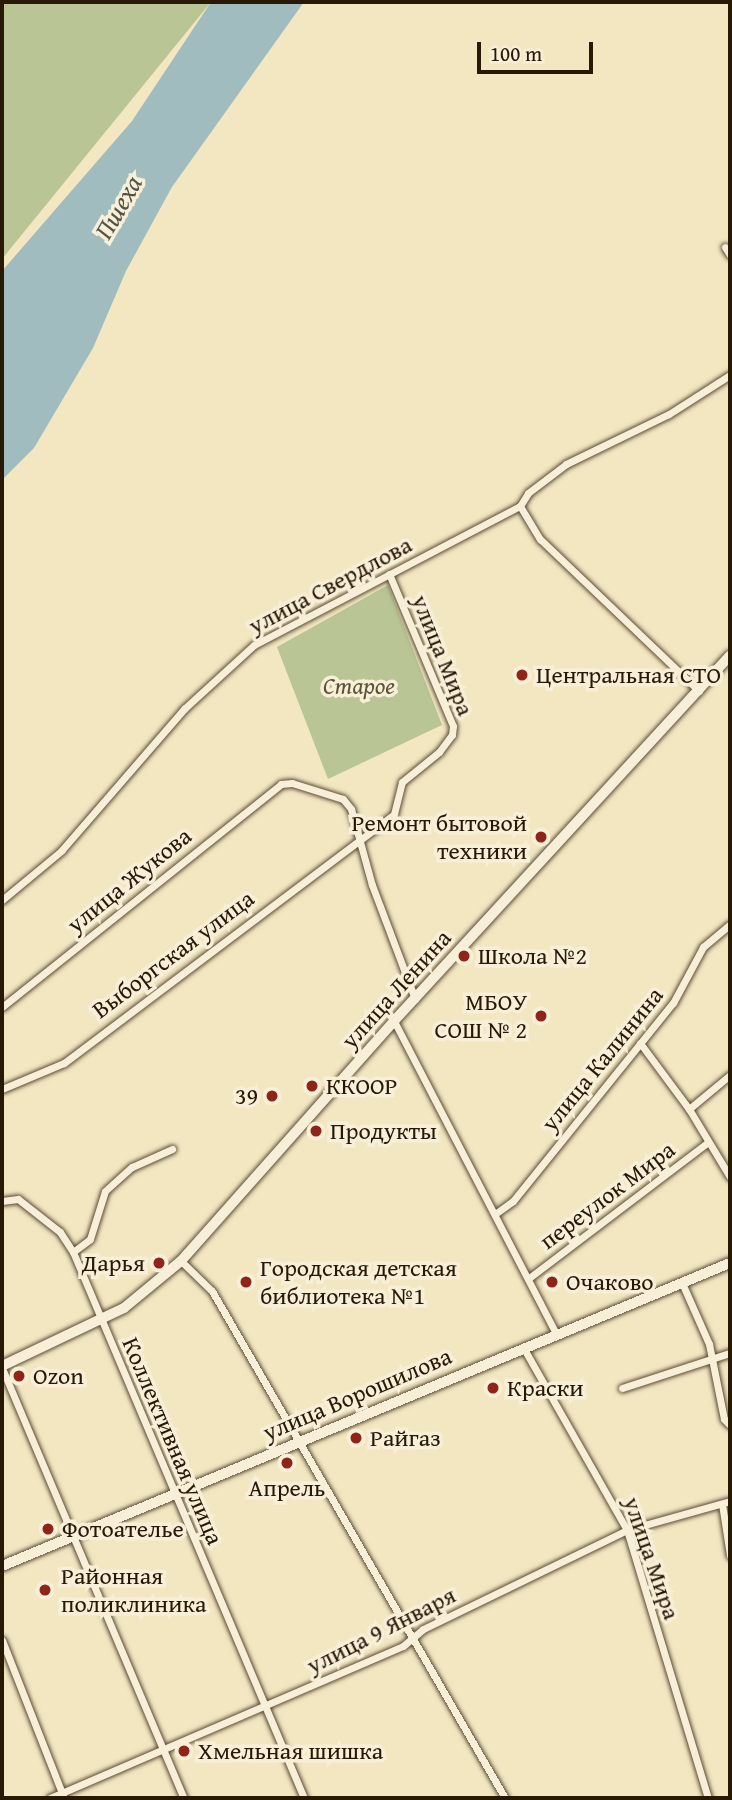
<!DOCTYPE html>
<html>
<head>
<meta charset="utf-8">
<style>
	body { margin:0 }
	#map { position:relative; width:732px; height:1800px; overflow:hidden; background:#f3e7c2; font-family:"Gentium Book Plus",serif }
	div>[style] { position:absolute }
	.green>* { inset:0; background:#b9c594 }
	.water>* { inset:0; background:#a1bcbe }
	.roads { filter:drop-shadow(0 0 2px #5b4c36) drop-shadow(0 0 2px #5b4c36) }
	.street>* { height:7px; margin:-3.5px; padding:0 3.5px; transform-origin:3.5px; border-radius:3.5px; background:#f7efd7 }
	.secondary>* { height:10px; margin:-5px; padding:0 5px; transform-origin:5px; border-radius:5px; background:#f7efd7 }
	.dots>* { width:19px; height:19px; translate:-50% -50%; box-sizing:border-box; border:4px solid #f7efd7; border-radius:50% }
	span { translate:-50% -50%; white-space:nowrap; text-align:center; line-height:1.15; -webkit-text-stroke:7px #f7efd7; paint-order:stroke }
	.street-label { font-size:24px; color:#281907 }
	.poi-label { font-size:24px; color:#281907 }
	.left { translate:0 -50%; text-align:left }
	.right { translate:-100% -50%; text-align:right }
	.park-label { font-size:24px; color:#5b5538; font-style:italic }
	.water-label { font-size:26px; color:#525247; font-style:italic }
	.frame { position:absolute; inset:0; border:4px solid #281907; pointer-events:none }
	.scale { position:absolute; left:477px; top:42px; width:116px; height:32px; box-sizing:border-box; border:4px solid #281907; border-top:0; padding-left:9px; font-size:21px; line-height:24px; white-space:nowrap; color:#281907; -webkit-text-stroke:5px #f7efd7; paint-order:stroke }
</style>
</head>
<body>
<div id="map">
	<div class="green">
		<div style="clip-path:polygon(2px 2px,211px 2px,2px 259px)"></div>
		<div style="clip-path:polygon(388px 585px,442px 725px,328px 779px,277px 647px)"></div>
	</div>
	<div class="water">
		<div style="clip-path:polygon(211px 2px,304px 2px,172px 187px,126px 271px,93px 348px,34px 448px,2px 480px,2px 271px,132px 121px)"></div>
	</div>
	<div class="roads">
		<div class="street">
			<div style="left:725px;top:247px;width:9px;rotate:58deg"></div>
			<div style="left:520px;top:506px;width:39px;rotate:59deg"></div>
			<div style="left:540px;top:539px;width:220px;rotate:43.7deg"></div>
			<div style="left:2px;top:900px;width:77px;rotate:-39.7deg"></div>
			<div style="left:61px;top:851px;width:189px;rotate:-49.1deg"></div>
			<div style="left:185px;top:708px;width:93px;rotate:-42.4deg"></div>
			<div style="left:254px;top:645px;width:300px;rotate:-27.6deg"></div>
			<div style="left:520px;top:506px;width:15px;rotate:-58deg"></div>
			<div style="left:528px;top:493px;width:48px;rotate:-37.3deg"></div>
			<div style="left:566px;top:464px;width:114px;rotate:-25.9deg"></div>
			<div style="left:669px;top:414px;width:72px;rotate:-32.6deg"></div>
			<div style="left:2px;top:1007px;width:357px;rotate:-38.6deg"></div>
			<div style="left:281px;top:784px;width:11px;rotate:-5deg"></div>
			<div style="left:292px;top:783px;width:53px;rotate:17.4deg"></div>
			<div style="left:343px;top:799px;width:13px;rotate:51deg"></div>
			<div style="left:351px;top:809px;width:79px;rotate:74.6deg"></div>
			<div style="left:372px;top:885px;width:122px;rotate:69.3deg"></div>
			<div style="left:394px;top:1021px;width:352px;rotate:62.6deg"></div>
			<div style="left:640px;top:1043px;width:82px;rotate:53.4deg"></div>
			<div style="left:689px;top:1109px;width:79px;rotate:58.9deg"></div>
			<div style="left:2px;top:1089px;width:67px;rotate:-22.8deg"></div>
			<div style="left:64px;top:1063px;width:413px;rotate:-37deg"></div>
			<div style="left:394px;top:814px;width:33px;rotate:-76deg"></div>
			<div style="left:402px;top:782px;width:48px;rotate:-39deg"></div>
			<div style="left:439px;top:752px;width:21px;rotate:-53deg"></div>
			<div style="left:452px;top:735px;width:9px;rotate:-84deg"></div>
			<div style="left:453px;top:726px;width:165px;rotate:-112.8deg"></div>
			<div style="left:689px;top:1109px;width:53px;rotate:-39.7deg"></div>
			<div style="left:2px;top:1201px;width:16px;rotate:-7deg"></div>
			<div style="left:18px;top:1199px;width:53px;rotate:38.2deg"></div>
			<div style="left:60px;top:1232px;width:24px;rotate:57deg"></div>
			<div style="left:73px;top:1252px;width:593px;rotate:67.07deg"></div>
			<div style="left:495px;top:1214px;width:22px;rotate:-36deg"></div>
			<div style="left:513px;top:1201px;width:255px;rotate:-51.1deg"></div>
			<div style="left:673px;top:1003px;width:64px;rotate:-61.8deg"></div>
			<div style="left:703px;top:947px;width:35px;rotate:-40deg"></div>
			<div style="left:73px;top:1252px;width:21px;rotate:-37deg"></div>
			<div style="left:90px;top:1239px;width:50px;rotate:-72.6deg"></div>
			<div style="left:105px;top:1191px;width:36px;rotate:-42deg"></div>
			<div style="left:132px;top:1167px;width:44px;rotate:-24.2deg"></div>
			<div style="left:181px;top:1261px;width:43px;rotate:44.1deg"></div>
			<div style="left:212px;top:1291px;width:586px;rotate:59.98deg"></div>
			<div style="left:529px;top:1278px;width:225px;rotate:-37.2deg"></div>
			<div style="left:682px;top:1283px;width:67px;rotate:66.1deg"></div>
			<div style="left:709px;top:1344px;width:76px;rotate:78.7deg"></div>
			<div style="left:724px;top:1419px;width:8px;rotate:45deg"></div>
			<div style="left:523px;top:1347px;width:210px;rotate:60.4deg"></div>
			<div style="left:627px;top:1530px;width:280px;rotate:73.2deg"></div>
			<div style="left:2px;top:1368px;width:467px;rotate:67.1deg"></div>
			<div style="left:622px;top:1388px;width:114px;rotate:-18deg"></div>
			<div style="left:722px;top:1504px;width:52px;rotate:81.1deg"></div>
			<div style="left:2px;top:1640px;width:170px;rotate:68.6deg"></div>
			<div style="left:50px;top:1798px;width:384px;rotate:-23.3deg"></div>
			<div style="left:403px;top:1646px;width:26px;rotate:-40deg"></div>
			<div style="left:423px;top:1629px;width:227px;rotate:-25.9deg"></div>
			<div style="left:627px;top:1530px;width:107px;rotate:-15.7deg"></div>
		</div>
		<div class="secondary">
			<div style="left:2px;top:1366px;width:135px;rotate:-25.4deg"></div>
			<div style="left:124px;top:1308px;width:74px;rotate:-39.5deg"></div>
			<div style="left:181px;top:1261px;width:321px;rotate:-48.4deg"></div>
			<div style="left:394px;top:1021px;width:496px;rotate:-47.4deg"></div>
			<div style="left:2px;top:1566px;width:789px;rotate:-22.6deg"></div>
		</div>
	</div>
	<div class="dots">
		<div style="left:522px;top:675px;background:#8f2418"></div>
		<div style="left:541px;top:837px;background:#8f2418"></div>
		<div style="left:464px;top:956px;background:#8f2418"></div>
		<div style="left:541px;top:1016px;background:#8f2418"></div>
		<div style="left:312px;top:1086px;background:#8f2418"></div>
		<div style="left:272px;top:1096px;background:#8f2418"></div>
		<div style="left:316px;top:1131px;background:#8f2418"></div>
		<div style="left:159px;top:1263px;background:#8f2418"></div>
		<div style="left:246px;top:1282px;background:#8f2418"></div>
		<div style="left:552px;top:1282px;background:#8f2418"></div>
		<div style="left:19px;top:1376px;background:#8f2418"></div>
		<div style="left:493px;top:1388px;background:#8f2418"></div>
		<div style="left:356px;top:1438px;background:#8f2418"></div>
		<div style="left:287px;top:1463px;background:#8f2418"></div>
		<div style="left:48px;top:1529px;background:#8f2418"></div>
		<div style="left:45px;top:1590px;background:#8f2418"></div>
		<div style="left:184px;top:1751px;background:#8f2418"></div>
	</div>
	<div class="street-label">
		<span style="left:330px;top:585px;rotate:-28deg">улица Свердлова</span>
		<span style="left:443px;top:655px;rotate:68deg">улица Мира</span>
		<span style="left:129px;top:880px;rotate:-39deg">улица Жукова</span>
		<span style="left:173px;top:954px;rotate:-37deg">Выборгская улица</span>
		<span style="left:396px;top:989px;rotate:-48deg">улица Ленина</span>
		<span style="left:602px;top:1059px;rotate:-51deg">улица Калинина</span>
		<span style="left:607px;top:1195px;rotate:-37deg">переулок Мира</span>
		<span style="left:357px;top:1394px;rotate:-23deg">улица Ворошилова</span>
		<span style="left:173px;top:1441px;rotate:67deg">Коллективная улица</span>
		<span style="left:652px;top:1558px;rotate:71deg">улица Мира</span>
		<span style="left:381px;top:1630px;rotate:-27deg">улица 9 Января</span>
	</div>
	<div class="poi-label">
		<span class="left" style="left:536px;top:675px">Центральная СТО</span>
		<span class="right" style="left:527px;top:837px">Ремонт бытовой<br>техники</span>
		<span class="left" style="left:478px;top:956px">Школа №2</span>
		<span class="right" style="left:527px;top:1016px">МБОУ<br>СОШ № 2</span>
		<span class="left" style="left:326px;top:1086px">ККООР</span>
		<span class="right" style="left:258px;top:1096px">39</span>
		<span class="left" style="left:330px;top:1131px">Продукты</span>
		<span class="right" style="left:145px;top:1263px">Дарья</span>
		<span class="left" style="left:260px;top:1282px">Городская детская<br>библиотека №1</span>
		<span class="left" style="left:566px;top:1282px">Очаково</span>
		<span class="left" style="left:33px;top:1376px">Ozon</span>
		<span class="left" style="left:507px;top:1388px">Краски</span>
		<span class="left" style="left:370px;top:1438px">Райгаз</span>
		<span style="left:287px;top:1488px">Апрель</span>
		<span class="left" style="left:62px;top:1529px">Фотоателье</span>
		<span class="left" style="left:61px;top:1590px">Районная<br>поликлиника</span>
		<span class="left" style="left:198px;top:1751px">Хмельная шишка</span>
	</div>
	<div class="park-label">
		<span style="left:359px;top:686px">Старое</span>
	</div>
	<div class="water-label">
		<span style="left:118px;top:207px;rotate:-60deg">Пшеха</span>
	</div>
	<div class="frame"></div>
	<div class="scale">100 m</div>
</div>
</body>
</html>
